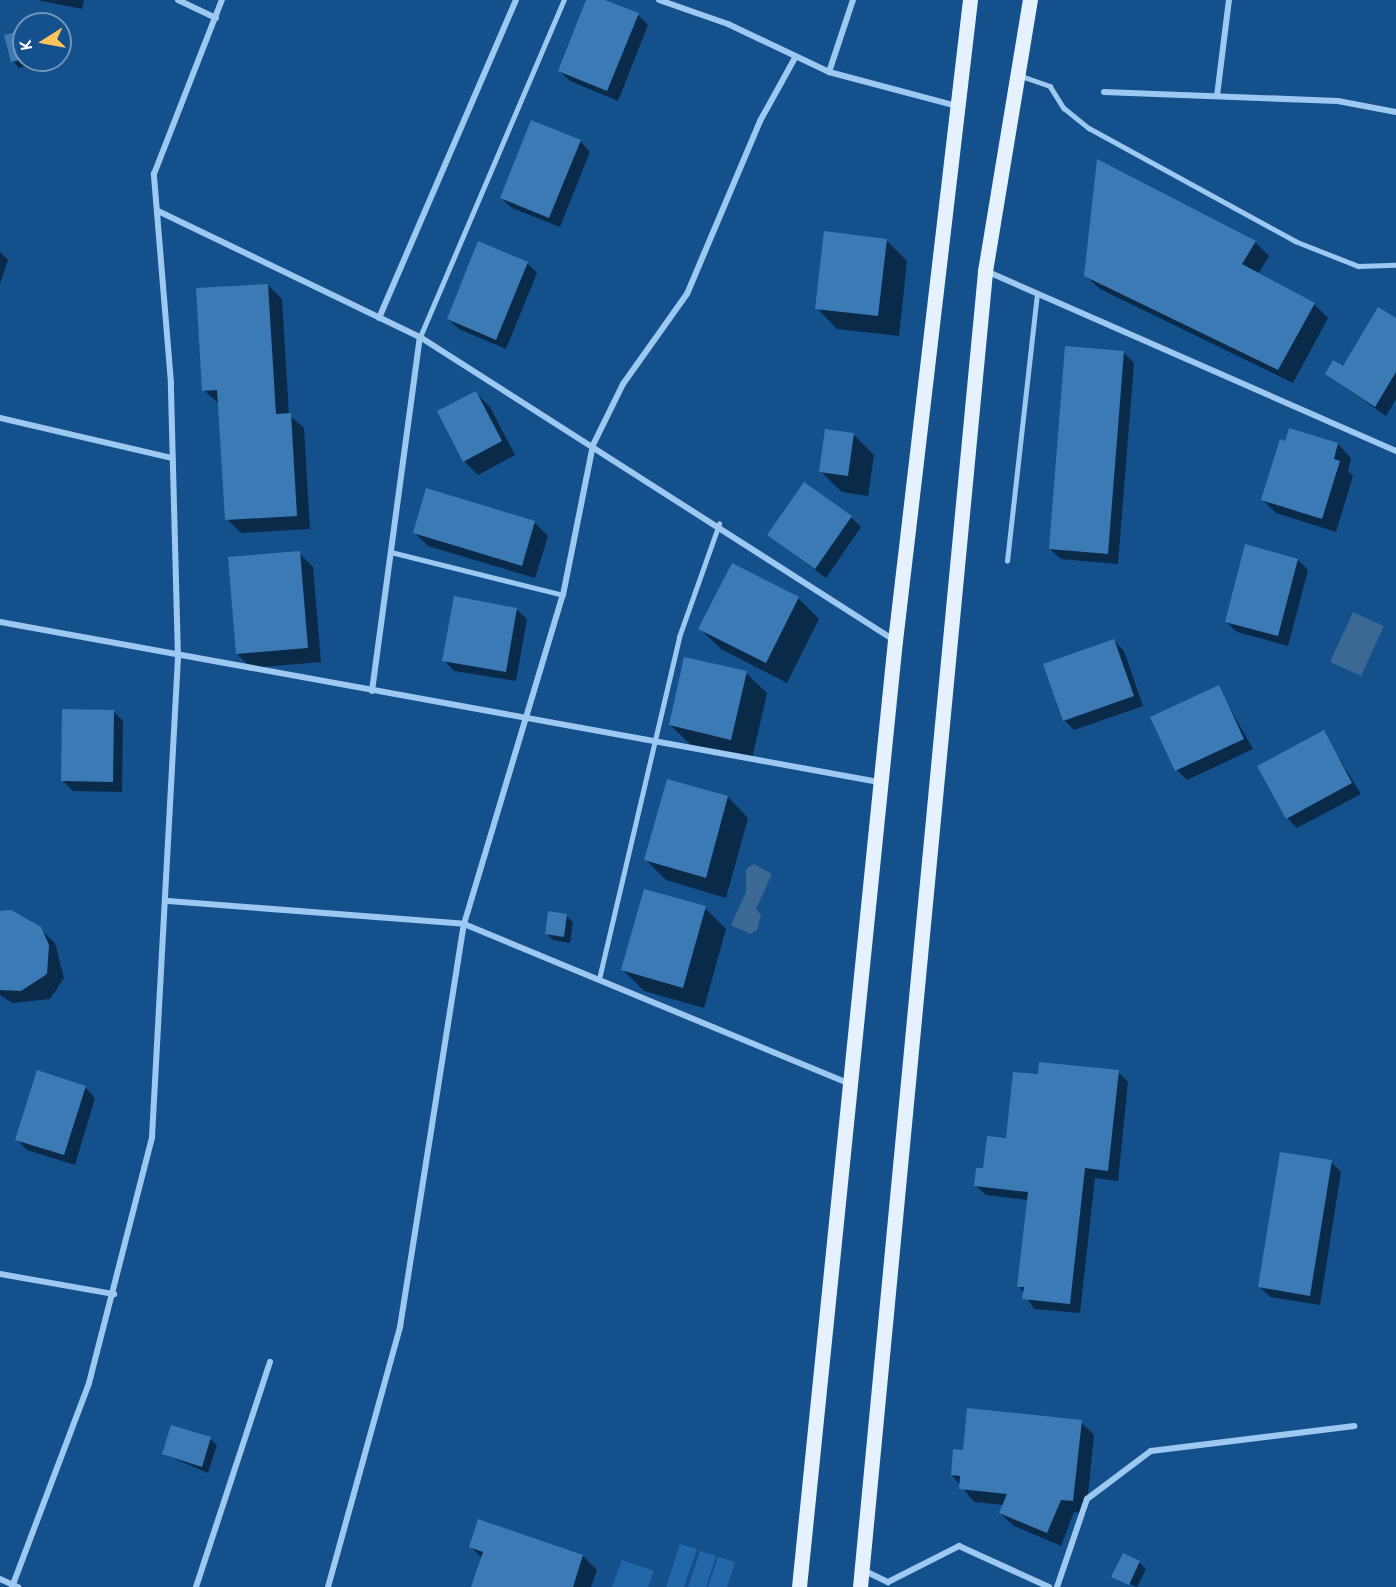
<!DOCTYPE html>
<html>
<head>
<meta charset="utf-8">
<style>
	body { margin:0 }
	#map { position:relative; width:1396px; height:1587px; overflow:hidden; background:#13508c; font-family:"Space Grotesk",sans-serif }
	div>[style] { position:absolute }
	.green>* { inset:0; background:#2268a9 }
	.water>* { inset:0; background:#3b6894 }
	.shadow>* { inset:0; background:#0007 }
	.building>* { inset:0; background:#3c7ab6 }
	.service>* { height:4.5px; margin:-2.25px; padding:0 2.25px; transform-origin:2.25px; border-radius:2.25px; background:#9cc8f1 }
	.minor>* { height:6px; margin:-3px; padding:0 3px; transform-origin:3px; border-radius:3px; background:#9cc8f1 }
	.primary>* { height:15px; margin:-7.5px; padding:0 7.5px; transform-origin:7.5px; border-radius:7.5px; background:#e6f1ff }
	span { translate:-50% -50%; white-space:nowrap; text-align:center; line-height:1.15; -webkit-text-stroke:6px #13508c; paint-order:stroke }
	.north { position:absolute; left:12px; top:12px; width:60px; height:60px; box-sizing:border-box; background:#13508c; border:2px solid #7196ba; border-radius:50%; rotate:259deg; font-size:16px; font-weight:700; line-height:24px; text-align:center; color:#fff }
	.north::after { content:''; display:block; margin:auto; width:21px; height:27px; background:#ffc45c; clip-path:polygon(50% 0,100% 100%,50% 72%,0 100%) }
</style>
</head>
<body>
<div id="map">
	<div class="green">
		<div style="clip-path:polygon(680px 1544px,697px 1549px,684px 1587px,666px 1587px)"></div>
		<div style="clip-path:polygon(700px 1551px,716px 1556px,706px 1587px,688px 1587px)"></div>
		<div style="clip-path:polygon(718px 1557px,735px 1562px,727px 1587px,708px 1587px)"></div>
		<div style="clip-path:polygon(622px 1560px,654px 1571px,648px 1587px,612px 1587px)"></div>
	</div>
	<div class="water">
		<div style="clip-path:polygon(1353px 612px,1384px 626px,1361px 676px,1330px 662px)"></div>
		<div style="clip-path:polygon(754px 864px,772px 874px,756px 909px,761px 915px,757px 930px,750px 934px,731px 925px,746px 892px,746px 869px)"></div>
	</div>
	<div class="shadow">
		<div style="clip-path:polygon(37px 0,84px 0,82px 9px)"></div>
		<div style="clip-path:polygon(588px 0,638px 15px,648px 25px,618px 101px,570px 81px,560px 71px)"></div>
		<div style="clip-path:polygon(24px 31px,24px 60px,46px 61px,19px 68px,13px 61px)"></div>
		<div style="clip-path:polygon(580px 141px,590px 152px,560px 227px,512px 208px,501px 198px)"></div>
		<div style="clip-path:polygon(1099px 161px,1255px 242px,1269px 256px,1258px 274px,1314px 304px,1328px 318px,1293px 383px,1100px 289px,1085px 275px)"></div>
		<div style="clip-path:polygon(886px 240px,907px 261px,899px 336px,837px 329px,817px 308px)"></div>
		<div style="clip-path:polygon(0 252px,8px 260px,0 284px)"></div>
		<div style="clip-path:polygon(527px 263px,537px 273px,506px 349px,459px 329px,448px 319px)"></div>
		<div style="clip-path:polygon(268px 285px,282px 299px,289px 415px,304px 428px,310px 529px,241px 533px,227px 519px,219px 404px,204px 390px)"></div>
		<div style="clip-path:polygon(1396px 320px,1396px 399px,1386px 416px,1326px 374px,1344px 368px)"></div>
		<div style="clip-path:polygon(1123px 352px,1134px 363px,1118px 564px,1061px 559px,1050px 549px)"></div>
		<div style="clip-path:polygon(476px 393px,490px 407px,515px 455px,478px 475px,464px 461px)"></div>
		<div style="clip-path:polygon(853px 434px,874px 455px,868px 496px,842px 492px,821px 472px)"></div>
		<div style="clip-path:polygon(1338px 444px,1351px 458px,1348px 471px,1353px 476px,1336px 532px,1276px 513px,1263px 500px)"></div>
		<div style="clip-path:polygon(851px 517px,861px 527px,826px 578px,769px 535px)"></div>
		<div style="clip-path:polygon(534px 522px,548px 536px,535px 578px,428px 546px,414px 532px)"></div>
		<div style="clip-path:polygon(299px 553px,313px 567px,321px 662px,251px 668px,237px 654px)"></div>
		<div style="clip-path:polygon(1298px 560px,1308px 570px,1288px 646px,1237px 632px,1226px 622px)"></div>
		<div style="clip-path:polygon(798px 598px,819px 619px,787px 683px,721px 649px,700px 629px)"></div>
		<div style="clip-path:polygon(516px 609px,527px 619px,516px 681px,454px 671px,444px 660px)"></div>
		<div style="clip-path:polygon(1114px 641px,1124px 651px,1143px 706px,1074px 730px,1064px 720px)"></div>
		<div style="clip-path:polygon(746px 673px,767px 693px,752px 759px,691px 745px,670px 725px)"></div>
		<div style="clip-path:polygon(1218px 687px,1253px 749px,1187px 780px,1177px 770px)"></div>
		<div style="clip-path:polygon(113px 711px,123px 721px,122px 792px,73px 791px,62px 780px)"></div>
		<div style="clip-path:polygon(1323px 732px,1361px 794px,1297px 828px,1287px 818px)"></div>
		<div style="clip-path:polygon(668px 780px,728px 797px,748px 818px,726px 898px,666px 880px,646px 860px)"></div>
		<div style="clip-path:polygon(705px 908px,726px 929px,704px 1008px,644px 991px,623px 970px)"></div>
		<div style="clip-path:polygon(0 914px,40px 929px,55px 943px,64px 978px,50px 999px,12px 1003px,0 995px)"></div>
		<div style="clip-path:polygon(566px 916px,573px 922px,570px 943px,553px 940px,546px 933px)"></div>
		<div style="clip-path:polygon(1118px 1072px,1128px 1082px,1118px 1181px,1095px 1178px,1080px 1313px,1034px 1309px,1019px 1286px,1028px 1200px,986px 1195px,975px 1185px,1007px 1140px)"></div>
		<div style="clip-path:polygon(85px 1087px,95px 1098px,75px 1165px,27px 1150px,17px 1139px)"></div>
		<div style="clip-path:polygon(1331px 1162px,1341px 1172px,1320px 1305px,1270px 1297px,1260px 1287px)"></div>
		<div style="clip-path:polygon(1081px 1422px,1094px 1435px,1086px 1514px,1074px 1512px,1061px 1546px,1014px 1526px,1000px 1513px,1004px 1505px,974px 1502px,952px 1475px,964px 1452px)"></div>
		<div style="clip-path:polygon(210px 1439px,217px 1445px,208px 1473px,164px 1454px)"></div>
		<div style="clip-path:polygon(471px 1547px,583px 1556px,597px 1570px,591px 1587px,473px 1587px,483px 1559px)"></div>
		<div style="clip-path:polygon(1139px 1562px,1146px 1569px,1137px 1587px,1113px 1576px)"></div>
	</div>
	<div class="building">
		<div style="clip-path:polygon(586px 0,605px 0,639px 13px,607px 91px,558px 71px)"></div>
		<div style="clip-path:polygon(24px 30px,24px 59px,11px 62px,4px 35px)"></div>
		<div style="clip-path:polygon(531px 120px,581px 140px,549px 218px,500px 198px)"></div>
		<div style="clip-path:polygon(1097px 159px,1256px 241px,1242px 264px,1315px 303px,1278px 370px,1084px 276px)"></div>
		<div style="clip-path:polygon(824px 231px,887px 239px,878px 316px,815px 309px)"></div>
		<div style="clip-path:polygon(478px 241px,528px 262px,496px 340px,447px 319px)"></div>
		<div style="clip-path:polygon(268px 284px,276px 414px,291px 413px,297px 516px,225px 520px,217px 390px,202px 391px,196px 288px)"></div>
		<div style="clip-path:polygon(1378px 307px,1396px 318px,1396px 372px,1375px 407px,1325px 374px,1333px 360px,1343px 366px)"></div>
		<div style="clip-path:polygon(1065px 346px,1124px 351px,1108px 554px,1049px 549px)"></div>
		<div style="clip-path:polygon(476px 391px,502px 441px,463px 462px,437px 411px)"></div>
		<div style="clip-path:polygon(1289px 428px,1338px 443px,1334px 459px,1340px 461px,1322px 519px,1261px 500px,1280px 439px,1285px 441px)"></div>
		<div style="clip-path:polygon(825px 429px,854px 433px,848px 476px,819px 472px)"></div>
		<div style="clip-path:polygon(804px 482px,852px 516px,815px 569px,767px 535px)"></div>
		<div style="clip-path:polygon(426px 488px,535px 521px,522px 566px,413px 533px)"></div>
		<div style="clip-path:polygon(1245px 544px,1298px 559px,1278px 636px,1225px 622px)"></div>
		<div style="clip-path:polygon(300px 551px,308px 648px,236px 654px,228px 557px)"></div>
		<div style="clip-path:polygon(732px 563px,799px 597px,766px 663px,698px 629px)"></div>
		<div style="clip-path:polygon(454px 596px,517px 608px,506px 672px,442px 661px)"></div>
		<div style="clip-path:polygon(1114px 639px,1134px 696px,1063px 721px,1043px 664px)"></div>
		<div style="clip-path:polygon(684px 657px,747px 671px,731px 740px,669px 725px)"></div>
		<div style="clip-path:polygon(1219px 685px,1244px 739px,1175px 771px,1150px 717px)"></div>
		<div style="clip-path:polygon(62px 709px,114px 710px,113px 782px,61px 781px)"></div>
		<div style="clip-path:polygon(1324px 730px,1352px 783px,1286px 819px,1257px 766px)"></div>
		<div style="clip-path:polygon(667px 779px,728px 796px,706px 878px,644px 860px)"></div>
		<div style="clip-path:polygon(644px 889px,706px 906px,683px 988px,621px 970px)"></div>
		<div style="clip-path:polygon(11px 910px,41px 927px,49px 945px,47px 974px,21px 991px,0 990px,0 911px)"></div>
		<div style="clip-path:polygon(548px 911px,567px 914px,564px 937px,545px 934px)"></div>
		<div style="clip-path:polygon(1039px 1062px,1119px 1070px,1108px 1171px,1085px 1168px,1070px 1304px,1022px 1299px,1024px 1287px,1017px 1287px,1028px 1192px,974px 1186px,976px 1168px,983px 1168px,987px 1136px,1006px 1138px,1013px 1072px,1038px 1074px)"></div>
		<div style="clip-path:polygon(37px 1070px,86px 1086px,64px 1155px,15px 1140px)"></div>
		<div style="clip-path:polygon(1280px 1152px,1332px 1160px,1310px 1296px,1258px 1287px)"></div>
		<div style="clip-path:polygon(967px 1408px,1082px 1420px,1073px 1501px,1061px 1500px,1047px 1533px,999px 1513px,1007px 1494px,959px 1489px,960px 1476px,951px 1475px,953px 1449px,963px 1450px)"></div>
		<div style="clip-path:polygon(171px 1425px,211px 1437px,202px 1467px,162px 1454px)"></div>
		<div style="clip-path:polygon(478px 1519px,583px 1555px,573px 1587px,471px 1587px,483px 1552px,469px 1547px)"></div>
		<div style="clip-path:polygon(1123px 1553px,1140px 1561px,1129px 1585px,1111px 1577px)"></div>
	</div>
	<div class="service">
		<div style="left:1021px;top:76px;width:31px;rotate:19deg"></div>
		<div style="left:1050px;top:86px;width:26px;rotate:58deg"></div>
		<div style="left:1064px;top:108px;width:32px;rotate:39deg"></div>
		<div style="left:1089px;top:128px;width:235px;rotate:28.7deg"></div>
		<div style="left:1295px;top:241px;width:68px;rotate:21.6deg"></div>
		<div style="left:1358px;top:266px;width:38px;rotate:-2deg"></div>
		<div style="left:420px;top:337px;width:366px;rotate:-66.9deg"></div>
		<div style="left:391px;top:552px;width:177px;rotate:14deg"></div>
		<div style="left:1007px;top:561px;width:269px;rotate:-83.6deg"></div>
		<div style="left:599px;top:979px;width:351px;rotate:-76.8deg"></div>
		<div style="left:679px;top:637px;width:120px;rotate:-70.5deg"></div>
	</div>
	<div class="minor">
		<div style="left:178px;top:0;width:42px;rotate:25.3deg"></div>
		<div style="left:659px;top:0;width:73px;rotate:19.2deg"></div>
		<div style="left:728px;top:24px;width:112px;rotate:25.4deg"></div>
		<div style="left:829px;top:72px;width:128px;rotate:14.9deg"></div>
		<div style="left:829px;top:72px;width:76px;rotate:-71.6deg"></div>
		<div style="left:1104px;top:92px;width:234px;rotate:2.2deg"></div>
		<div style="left:1338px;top:101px;width:59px;rotate:10.7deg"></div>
		<div style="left:1217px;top:96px;width:97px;rotate:-82.9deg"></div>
		<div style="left:158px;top:211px;width:291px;rotate:25.7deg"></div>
		<div style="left:420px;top:337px;width:563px;rotate:32.59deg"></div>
		<div style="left:986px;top:271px;width:448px;rotate:23.7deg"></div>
		<div style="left:379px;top:318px;width:346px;rotate:-66.7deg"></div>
		<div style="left:0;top:418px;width:177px;rotate:13.1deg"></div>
		<div style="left:0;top:622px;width:893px;rotate:10.32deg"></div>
		<div style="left:372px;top:691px;width:357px;rotate:-82.3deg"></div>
		<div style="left:168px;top:901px;width:297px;rotate:4.4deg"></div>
		<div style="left:464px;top:924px;width:416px;rotate:22.5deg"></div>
		<div style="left:0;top:1274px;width:116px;rotate:10deg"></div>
		<div style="left:863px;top:1570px;width:28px;rotate:26deg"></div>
		<div style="left:888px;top:1582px;width:80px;rotate:-26.9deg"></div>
		<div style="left:959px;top:1546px;width:99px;rotate:24.5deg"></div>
		<div style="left:0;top:1579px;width:20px;rotate:24deg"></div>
		<div style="left:12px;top:1587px;width:218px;rotate:-69.3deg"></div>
		<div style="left:89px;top:1383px;width:254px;rotate:-75.6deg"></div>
		<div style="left:152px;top:1137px;width:480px;rotate:-86.9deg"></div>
		<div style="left:178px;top:658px;width:275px;rotate:-91.5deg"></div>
		<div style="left:171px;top:383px;width:210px;rotate:-94.7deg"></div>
		<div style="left:154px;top:174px;width:187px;rotate:-68.7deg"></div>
		<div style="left:196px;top:1587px;width:237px;rotate:-71.8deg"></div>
		<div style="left:328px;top:1587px;width:270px;rotate:-74.5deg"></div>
		<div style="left:400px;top:1327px;width:408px;rotate:-81deg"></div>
		<div style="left:464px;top:924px;width:344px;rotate:-73.3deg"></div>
		<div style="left:563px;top:595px;width:153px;rotate:-78.7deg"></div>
		<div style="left:593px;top:445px;width:68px;rotate:-63.8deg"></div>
		<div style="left:623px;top:384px;width:110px;rotate:-54.6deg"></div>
		<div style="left:687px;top:294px;width:188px;rotate:-67.1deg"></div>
		<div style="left:760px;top:121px;width:74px;rotate:-61deg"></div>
		<div style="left:1057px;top:1587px;width:93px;rotate:-71.2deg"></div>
		<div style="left:1087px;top:1499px;width:80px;rotate:-36.9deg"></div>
		<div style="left:1151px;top:1451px;width:205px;rotate:-7deg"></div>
	</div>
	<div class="primary">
		<div style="left:799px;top:1587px;width:951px;rotate:-84.21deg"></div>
		<div style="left:895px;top:641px;width:645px;rotate:-83.33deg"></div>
		<div style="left:860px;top:1587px;width:1322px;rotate:-84.57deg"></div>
		<div style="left:985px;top:271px;width:275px;rotate:-80.6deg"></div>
	</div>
	<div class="north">K</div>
</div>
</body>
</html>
